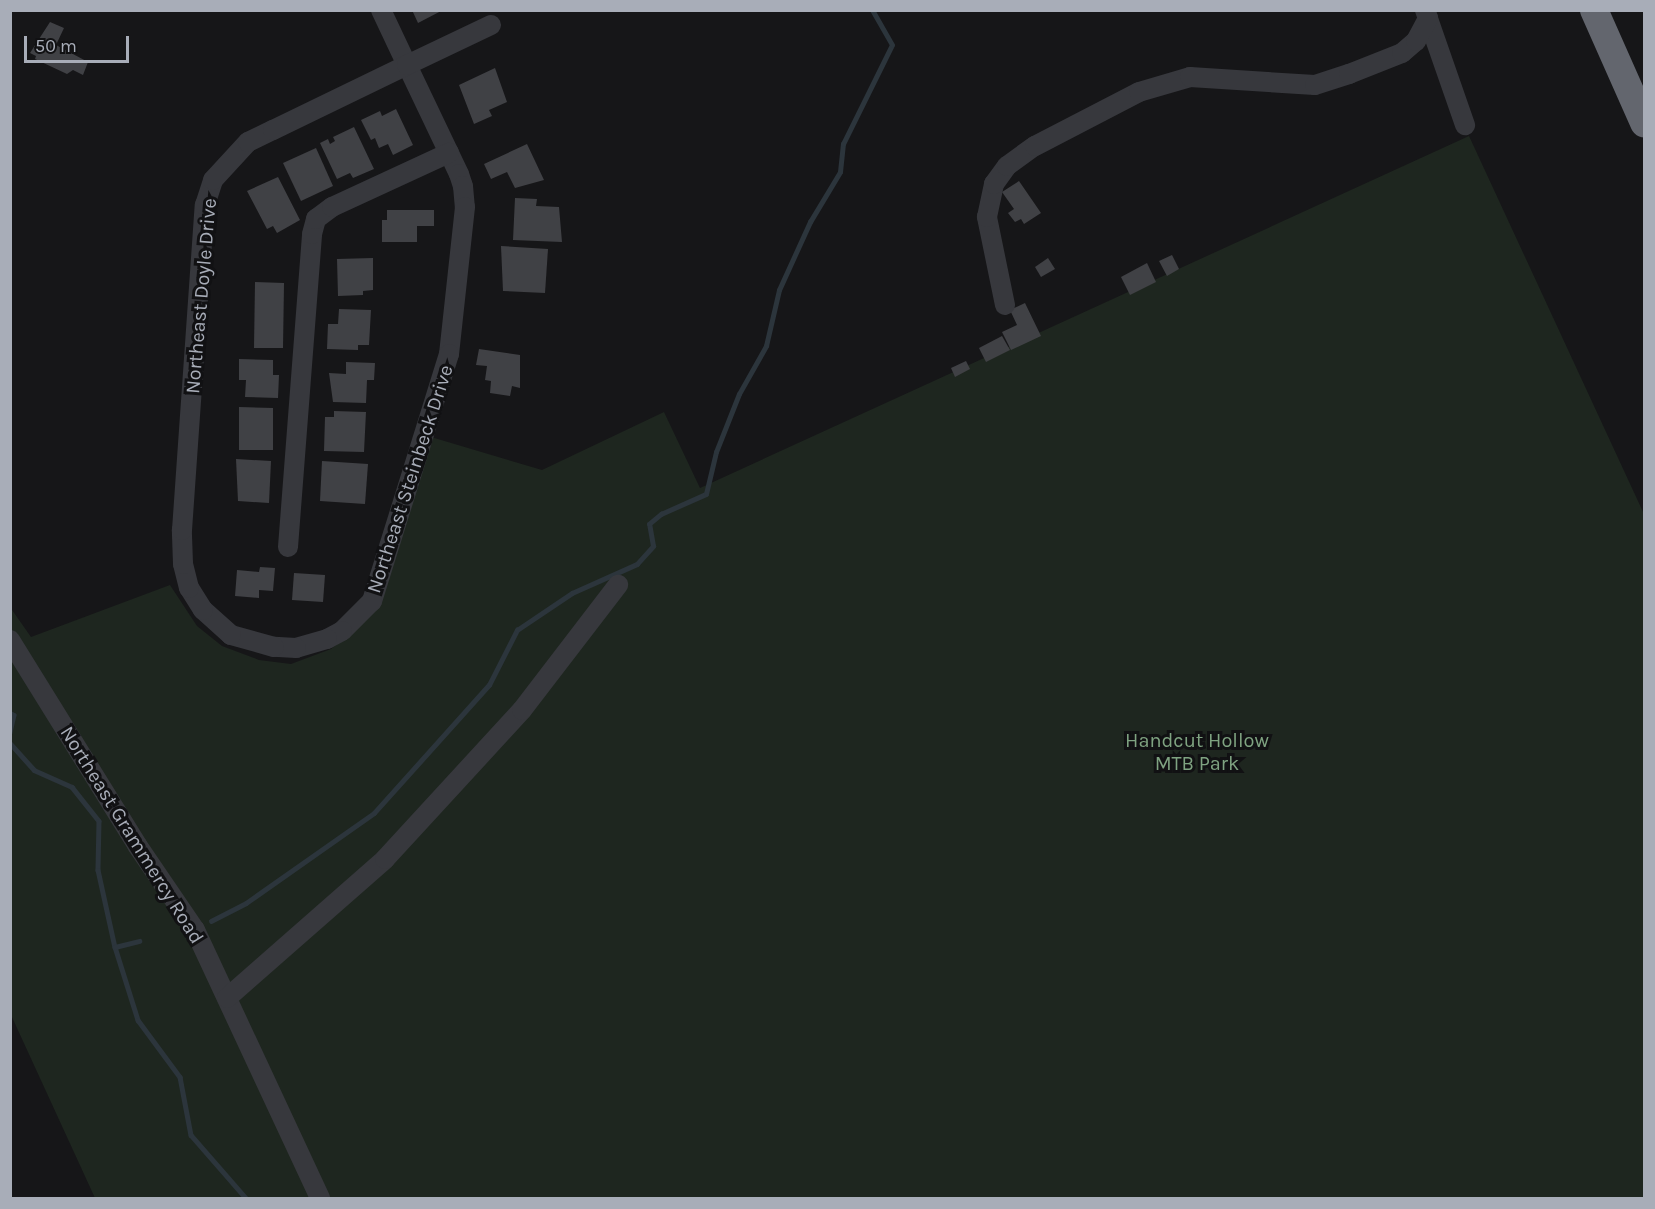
<!DOCTYPE html>
<html>
<head>
<meta charset="utf-8">
<style>
	body { margin:0 }
	#map { position:relative; width:1655px; height:1209px; overflow:hidden; background:#161618; font-family:Karla,sans-serif }
	div>[style] { position:absolute }
	.green>* { inset:0; background:#1e261f }
	.stream>* { height:4.5px; margin:-2.25px; padding:0 2.25px; transform-origin:2.25px; border-radius:2.25px; background:#2c353c }
	.building>* { inset:0; background:#404145 }
	.minor>* { height:20px; margin:-10px; padding:0 10px; transform-origin:10px; border-radius:10px; background:#37383d }
	.highway>* { height:28px; margin:-14px; padding:0 14px; transform-origin:14px; border-radius:14px; background:#63666e }
	span { translate:-50% -50%; white-space:nowrap; text-align:center; line-height:1.15; -webkit-text-stroke:6px #111113; paint-order:stroke }
	.street-label { font-size:20px; color:#a8adb8 }
	.park-label { font-size:20px; color:#7fa381 }
	.frame { position:absolute; inset:0; border:12px solid #a8adb8; pointer-events:none }
	.scale { position:absolute; left:24px; top:36px; width:105px; height:27px; box-sizing:border-box; border:3px solid #a8adb8; border-top:0; padding-left:8px; font-size:18px; line-height:21px; white-space:nowrap; color:#a8adb8; -webkit-text-stroke:4px #111113; paint-order:stroke }
</style>
</head>
<body>
<div id="map">
	<div class="green">
		<div style="clip-path:polygon(1469px 136px,1644px 514px,1644px 1198px,95px 1198px,11px 1015px,10px 607px,31px 637px,170px 585px,197px 626px,222px 646px,259px 660px,291px 664px,331px 649px,359px 626px,431px 437px,542px 470px,664px 412px,700px 488px)"></div>
	</div>
	<div class="stream">
		<div style="left:10px;top:713px;width:4px;rotate:27deg"></div>
		<div style="left:14px;top:715px;width:18px;rotate:103deg"></div>
		<div style="left:10px;top:743px;width:36px;rotate:48deg"></div>
		<div style="left:34px;top:770px;width:42px;rotate:24.1deg"></div>
		<div style="left:72px;top:787px;width:43px;rotate:51.5deg"></div>
		<div style="left:99px;top:821px;width:49px;rotate:91.2deg"></div>
		<div style="left:98px;top:870px;width:79px;rotate:77.6deg"></div>
		<div style="left:115px;top:947px;width:77px;rotate:72.5deg"></div>
		<div style="left:138px;top:1020px;width:71px;rotate:53.6deg"></div>
		<div style="left:180px;top:1077px;width:59px;rotate:79.3deg"></div>
		<div style="left:191px;top:1135px;width:84px;rotate:48.9deg"></div>
		<div style="left:211px;top:921px;width:39px;rotate:-27deg"></div>
		<div style="left:246px;top:903px;width:156px;rotate:-35.1deg"></div>
		<div style="left:374px;top:813px;width:172px;rotate:-48.1deg"></div>
		<div style="left:489px;top:685px;width:62px;rotate:-63deg"></div>
		<div style="left:517px;top:630px;width:66px;rotate:-33.9deg"></div>
		<div style="left:572px;top:593px;width:71px;rotate:-24deg"></div>
		<div style="left:637px;top:564px;width:24px;rotate:-48deg"></div>
		<div style="left:653px;top:546px;width:22px;rotate:-100deg"></div>
		<div style="left:649px;top:524px;width:16px;rotate:-40deg"></div>
		<div style="left:661px;top:514px;width:49px;rotate:-24deg"></div>
		<div style="left:706px;top:494px;width:43px;rotate:-76.6deg"></div>
		<div style="left:716px;top:452px;width:62px;rotate:-68.4deg"></div>
		<div style="left:739px;top:394px;width:55px;rotate:-60.6deg"></div>
		<div style="left:766px;top:346px;width:57px;rotate:-76.9deg"></div>
		<div style="left:779px;top:290px;width:75px;rotate:-65.5deg"></div>
		<div style="left:810px;top:222px;width:58px;rotate:-59deg"></div>
		<div style="left:840px;top:172px;width:28px;rotate:-84deg"></div>
		<div style="left:843px;top:144px;width:110px;rotate:-63.7deg"></div>
		<div style="left:892px;top:45px;width:40px;rotate:-119.7deg"></div>
		<div style="left:115px;top:947px;width:25px;rotate:-14deg"></div>
	</div>
	<div class="building">
		<div style="clip-path:polygon(412px 10px,443px 10px,418px 23px)"></div>
		<div style="clip-path:polygon(50px 22px,64px 28px,56px 45px,88px 62px,83px 75px,73px 70px,67px 74px,35px 59px,36px 56px,30px 53px)"></div>
		<div style="clip-path:polygon(495px 68px,507px 102px,489px 110px,492px 116px,474px 124px,459px 85px)"></div>
		<div style="clip-path:polygon(396px 109px,413px 145px,393px 155px,388px 144px,379px 148px,375px 138px,371px 140px,361px 120px,380px 111px,382px 116px)"></div>
		<div style="clip-path:polygon(354px 127px,374px 169px,353px 178px,350px 173px,337px 179px,320px 143px,328px 139px,330px 144px,335px 141px,333px 137px)"></div>
		<div style="clip-path:polygon(527px 144px,544px 180px,515px 188px,507px 172px,491px 179px,484px 164px)"></div>
		<div style="clip-path:polygon(316px 148px,333px 186px,301px 201px,283px 163px)"></div>
		<div style="clip-path:polygon(278px 177px,300px 220px,277px 233px,273px 226px,267px 229px,247px 191px)"></div>
		<div style="clip-path:polygon(1019px 181px,1041px 213px,1024px 224px,1021px 219px,1015px 222px,1008px 213px,1014px 209px,1002px 192px)"></div>
		<div style="clip-path:polygon(515px 198px,537px 199px,536px 206px,559px 207px,562px 242px,513px 240px)"></div>
		<div style="clip-path:polygon(387px 210px,434px 210px,434px 226px,417px 226px,417px 242px,382px 242px,382px 220px,387px 220px)"></div>
		<div style="clip-path:polygon(501px 246px,548px 249px,545px 293px,503px 291px)"></div>
		<div style="clip-path:polygon(1172px 255px,1179px 269px,1167px 276px,1159px 261px)"></div>
		<div style="clip-path:polygon(373px 258px,373px 290px,363px 291px,363px 295px,338px 296px,337px 259px)"></div>
		<div style="clip-path:polygon(1048px 258px,1055px 269px,1041px 277px,1035px 267px)"></div>
		<div style="clip-path:polygon(1147px 263px,1156px 282px,1130px 295px,1121px 277px)"></div>
		<div style="clip-path:polygon(255px 282px,284px 283px,283px 348px,254px 348px)"></div>
		<div style="clip-path:polygon(1025px 303px,1041px 336px,1011px 350px,1002px 332px,1017px 325px,1010px 310px)"></div>
		<div style="clip-path:polygon(339px 309px,371px 310px,369px 345px,358px 345px,358px 350px,327px 349px,328px 324px,338px 324px)"></div>
		<div style="clip-path:polygon(1002px 336px,1010px 350px,986px 362px,979px 348px)"></div>
		<div style="clip-path:polygon(479px 349px,520px 355px,520px 388px,512px 386px,510px 396px,490px 393px,491px 381px,485px 380px,487px 366px,476px 365px)"></div>
		<div style="clip-path:polygon(239px 359px,273px 360px,273px 375px,279px 375px,278px 398px,245px 397px,246px 380px,239px 380px)"></div>
		<div style="clip-path:polygon(966px 361px,970px 369px,955px 377px,951px 368px)"></div>
		<div style="clip-path:polygon(346px 362px,375px 363px,374px 380px,367px 380px,366px 403px,333px 402px,329px 373px,346px 374px)"></div>
		<div style="clip-path:polygon(239px 407px,273px 408px,273px 450px,239px 450px)"></div>
		<div style="clip-path:polygon(334px 411px,366px 412px,364px 452px,324px 451px,325px 417px,334px 417px)"></div>
		<div style="clip-path:polygon(236px 459px,271px 461px,269px 503px,238px 501px)"></div>
		<div style="clip-path:polygon(322px 461px,368px 464px,365px 504px,320px 501px)"></div>
		<div style="clip-path:polygon(260px 567px,275px 568px,273px 591px,259px 590px,259px 598px,235px 596px,237px 570px,259px 572px)"></div>
		<div style="clip-path:polygon(294px 573px,325px 575px,323px 602px,292px 600px)"></div>
	</div>
	<div class="minor">
		<div style="left:381px;top:10px;width:61px;rotate:64.7deg"></div>
		<div style="left:407px;top:65px;width:121px;rotate:64.5deg"></div>
		<div style="left:459px;top:174px;width:13px;rotate:72deg"></div>
		<div style="left:463px;top:186px;width:21px;rotate:85deg"></div>
		<div style="left:465px;top:207px;width:148px;rotate:96.2deg"></div>
		<div style="left:449px;top:354px;width:259px;rotate:107.3deg"></div>
		<div style="left:372px;top:601px;width:42px;rotate:135deg"></div>
		<div style="left:342px;top:631px;width:17px;rotate:152deg"></div>
		<div style="left:327px;top:639px;width:32px;rotate:164deg"></div>
		<div style="left:296px;top:648px;width:22px;rotate:-177deg"></div>
		<div style="left:274px;top:647px;width:45px;rotate:-164.4deg"></div>
		<div style="left:231px;top:635px;width:38px;rotate:-138deg"></div>
		<div style="left:203px;top:610px;width:26px;rotate:-122deg"></div>
		<div style="left:189px;top:588px;width:25px;rotate:-104deg"></div>
		<div style="left:183px;top:564px;width:34px;rotate:-92deg"></div>
		<div style="left:182px;top:530px;width:326px;rotate:-86deg"></div>
		<div style="left:205px;top:205px;width:26px;rotate:-72deg"></div>
		<div style="left:213px;top:180px;width:52px;rotate:-47.4deg"></div>
		<div style="left:248px;top:142px;width:28px;rotate:-26deg"></div>
		<div style="left:273px;top:130px;width:149px;rotate:-25.9deg"></div>
		<div style="left:407px;top:65px;width:93px;rotate:-25.5deg"></div>
		<div style="left:1425px;top:10px;width:122px;rotate:70.8deg"></div>
		<div style="left:1005px;top:305px;width:90px;rotate:-101.6deg"></div>
		<div style="left:987px;top:217px;width:34px;rotate:-78deg"></div>
		<div style="left:994px;top:184px;width:22px;rotate:-54deg"></div>
		<div style="left:1007px;top:166px;width:34px;rotate:-36deg"></div>
		<div style="left:1035px;top:146px;width:117px;rotate:-27.4deg"></div>
		<div style="left:1139px;top:92px;width:53px;rotate:-16.4deg"></div>
		<div style="left:1190px;top:77px;width:125px;rotate:3.7deg"></div>
		<div style="left:1315px;top:85px;width:36px;rotate:-18deg"></div>
		<div style="left:1349px;top:74px;width:57px;rotate:-21.6deg"></div>
		<div style="left:1402px;top:53px;width:18px;rotate:-41deg"></div>
		<div style="left:1416px;top:41px;width:26px;rotate:-62deg"></div>
		<div style="left:288px;top:547px;width:314px;rotate:-85.6deg"></div>
		<div style="left:312px;top:234px;width:16px;rotate:-75deg"></div>
		<div style="left:316px;top:219px;width:20px;rotate:-37deg"></div>
		<div style="left:332px;top:207px;width:129px;rotate:-24.8deg"></div>
		<div style="left:10px;top:640px;width:241px;rotate:58.2deg"></div>
		<div style="left:137px;top:845px;width:103px;rotate:55.7deg"></div>
		<div style="left:195px;top:930px;width:296px;rotate:65deg"></div>
		<div style="left:227px;top:998px;width:210px;rotate:-41.3deg"></div>
		<div style="left:385px;top:859px;width:202px;rotate:-47.4deg"></div>
		<div style="left:522px;top:710px;width:158px;rotate:-52.5deg"></div>
	</div>
	<div class="highway">
		<div style="left:1594px;top:10px;width:124px;rotate:66.1deg"></div>
	</div>
	<div class="street-label">
		<span style="left:201px;top:296px;rotate:-85deg">Northeast Doyle Drive</span>
		<span style="left:410px;top:479px;rotate:-72deg">Northeast Steinbeck Drive</span>
		<span style="left:132px;top:835px;rotate:58deg">Northeast Grammercy Road</span>
	</div>
	<div class="park-label">
		<span style="left:1197px;top:752px">Handcut Hollow<br>MTB Park</span>
	</div>
	<div class="frame"></div>
	<div class="scale">50 m</div>
</div>
</body>
</html>
